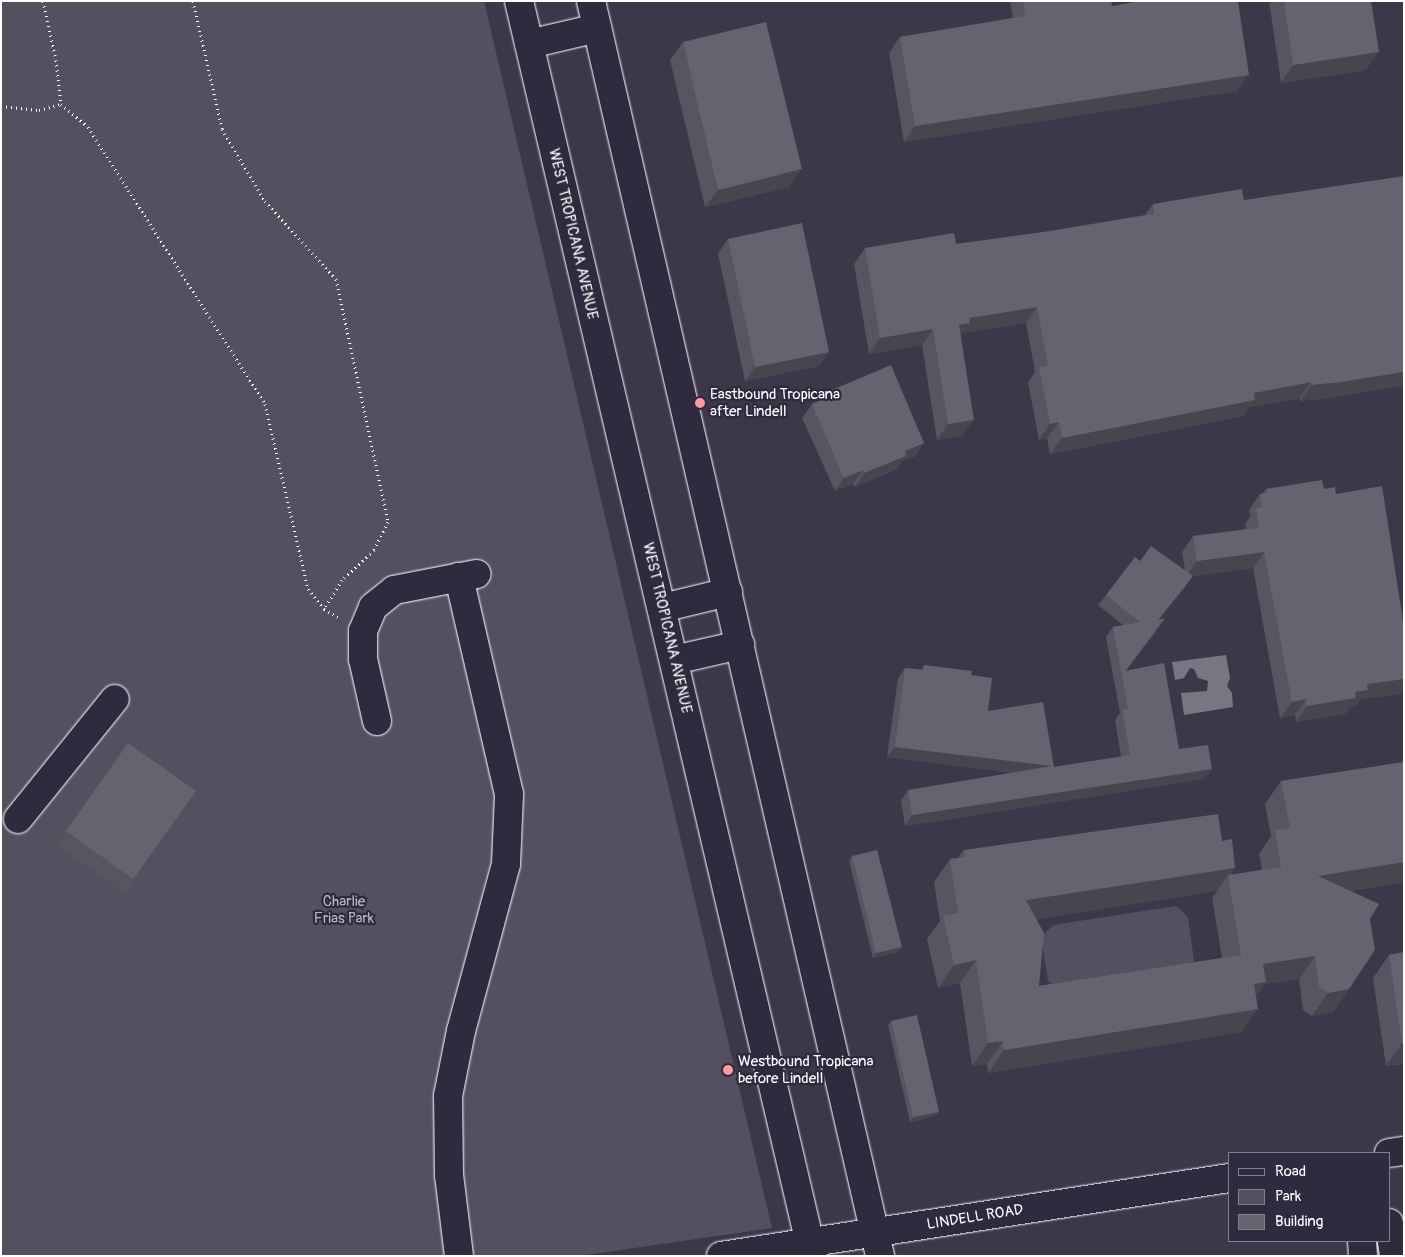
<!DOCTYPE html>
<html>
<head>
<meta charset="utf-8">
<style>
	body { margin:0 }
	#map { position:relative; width:1405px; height:1257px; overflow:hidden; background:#3c3749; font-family:Pangolin,sans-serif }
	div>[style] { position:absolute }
	.green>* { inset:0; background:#555060 }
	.water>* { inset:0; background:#797682 }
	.path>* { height:3px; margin-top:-1.5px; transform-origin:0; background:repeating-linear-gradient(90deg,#fff 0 1px,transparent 0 5px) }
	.roads { filter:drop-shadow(0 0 1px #fff) drop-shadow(0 0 1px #fff) }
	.minor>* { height:28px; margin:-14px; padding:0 14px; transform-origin:14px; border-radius:14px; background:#2f2a3d }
	.major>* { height:28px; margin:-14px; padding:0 14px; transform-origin:14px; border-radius:14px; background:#2f2a3d }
	.wall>* { inset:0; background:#585460 }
	.shaded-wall>* { inset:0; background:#47454e }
	.building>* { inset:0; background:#666270 }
	.dots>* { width:14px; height:14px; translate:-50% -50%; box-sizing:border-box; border:2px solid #2f2a3d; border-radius:50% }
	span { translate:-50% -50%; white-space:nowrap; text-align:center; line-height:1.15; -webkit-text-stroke:4.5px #2f2a3d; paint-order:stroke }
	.street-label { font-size:15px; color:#fff }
	.poi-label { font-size:15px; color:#fff }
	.left { translate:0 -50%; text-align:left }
	.park-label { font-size:15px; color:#bbb9bf }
	.frame { position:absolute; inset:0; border:2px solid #fff; pointer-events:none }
	.legend { position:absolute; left:1228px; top:1152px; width:162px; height:90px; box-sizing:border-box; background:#2f2a3d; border:1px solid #827f8b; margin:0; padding:6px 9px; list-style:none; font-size:15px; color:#fff }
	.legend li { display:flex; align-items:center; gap:10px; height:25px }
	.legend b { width:25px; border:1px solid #827f8b }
</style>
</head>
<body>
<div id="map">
	<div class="green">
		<div style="clip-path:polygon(1px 1px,484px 1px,772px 1228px,579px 1256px,1px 1256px)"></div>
		<div style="clip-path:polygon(1176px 906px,1188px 917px,1194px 961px,1186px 972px,1063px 992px,1048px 981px,1041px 937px,1053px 925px)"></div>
	</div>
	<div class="water">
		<div style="clip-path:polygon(1226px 655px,1230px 678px,1227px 686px,1232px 693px,1233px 707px,1184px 715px,1181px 693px,1207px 691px,1208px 681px,1198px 678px,1194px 669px,1190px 668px,1184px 678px,1175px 680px,1172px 662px)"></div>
	</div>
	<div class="path">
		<div style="left:43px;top:1px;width:60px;rotate:77.6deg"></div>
		<div style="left:56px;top:60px;width:44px;rotate:83.5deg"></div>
		<div style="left:61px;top:104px;width:35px;rotate:40deg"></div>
		<div style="left:88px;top:127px;width:329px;rotate:57.4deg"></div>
		<div style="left:265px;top:404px;width:190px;rotate:76.9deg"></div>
		<div style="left:308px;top:589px;width:26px;rotate:51deg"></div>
		<div style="left:193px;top:1px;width:131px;rotate:77.2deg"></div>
		<div style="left:222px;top:129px;width:84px;rotate:59.2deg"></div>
		<div style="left:265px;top:201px;width:105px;rotate:47.7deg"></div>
		<div style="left:336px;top:279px;width:249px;rotate:77.9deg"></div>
		<div style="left:388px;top:522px;width:31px;rotate:117deg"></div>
		<div style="left:374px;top:550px;width:44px;rotate:136.8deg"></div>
		<div style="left:342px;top:580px;width:34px;rotate:122deg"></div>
		<div style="left:324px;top:609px;width:16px;rotate:30deg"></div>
		<div style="left:1px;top:106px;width:38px;rotate:6deg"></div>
		<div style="left:39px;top:110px;width:23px;rotate:-15deg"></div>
	</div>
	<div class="roads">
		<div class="minor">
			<div style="left:377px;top:721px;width:64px;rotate:-102.7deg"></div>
			<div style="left:363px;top:659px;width:28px;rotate:-90deg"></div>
			<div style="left:363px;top:631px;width:26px;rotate:-67deg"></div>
			<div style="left:373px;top:607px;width:27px;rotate:-39deg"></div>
			<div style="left:394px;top:590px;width:84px;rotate:-11deg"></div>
			<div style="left:18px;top:819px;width:154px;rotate:-51.1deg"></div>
			<div style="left:1389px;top:1153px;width:15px;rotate:-8deg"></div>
			<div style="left:1389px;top:1223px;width:33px;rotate:81deg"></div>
			<div style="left:1362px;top:1241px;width:15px;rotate:86deg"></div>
			<div style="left:459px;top:1256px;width:82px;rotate:-97deg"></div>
			<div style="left:449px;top:1175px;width:79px;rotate:-90.7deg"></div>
			<div style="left:448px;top:1096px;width:66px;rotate:-78.7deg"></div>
			<div style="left:461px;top:1031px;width:173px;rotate:-74.9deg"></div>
			<div style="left:506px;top:864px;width:70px;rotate:-87.5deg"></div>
			<div style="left:509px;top:794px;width:223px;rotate:-103deg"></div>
			<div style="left:721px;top:1256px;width:514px;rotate:-8.73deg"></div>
		</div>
		<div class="major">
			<div style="left:519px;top:1px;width:1289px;rotate:76.82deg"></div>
			<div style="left:591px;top:1px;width:1288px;rotate:77.03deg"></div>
			<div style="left:529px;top:44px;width:70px;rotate:-13.2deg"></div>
			<div style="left:662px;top:608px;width:68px;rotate:-13.6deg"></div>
			<div style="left:674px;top:660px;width:68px;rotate:-12.8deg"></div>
		</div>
	</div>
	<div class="wall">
		<div style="clip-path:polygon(1010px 1px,1111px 1px,1112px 6px,1238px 91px,904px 142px,889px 53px,900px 37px,1013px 18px)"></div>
		<div style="clip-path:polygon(1269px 1px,1371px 1px,1366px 70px,1281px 83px)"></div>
		<div style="clip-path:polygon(683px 42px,789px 187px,705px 207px,670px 60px)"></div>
		<div style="clip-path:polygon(1244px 200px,1330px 398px,1300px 401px,1300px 398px,1250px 407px,1244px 416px,1050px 454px,1047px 438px,1039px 440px,1028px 383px,1035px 372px,1026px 323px,962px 333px,961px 336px,962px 436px,937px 440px,922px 345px,869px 354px,854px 264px,865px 248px,956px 244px,1044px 232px,1145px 215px,1153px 204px)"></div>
		<div style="clip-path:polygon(728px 239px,829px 352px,819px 366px,745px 381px,718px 253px)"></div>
		<div style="clip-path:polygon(827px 392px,924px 443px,914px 457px,902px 461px,897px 469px,855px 487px,853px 484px,835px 491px,802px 418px,812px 404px,821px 400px)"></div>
		<div style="clip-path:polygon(1266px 489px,1324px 489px,1336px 494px,1400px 694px,1361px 699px,1356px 706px,1350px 707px,1345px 714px,1296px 722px,1295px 715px,1280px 718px,1253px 568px,1192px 576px,1185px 587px,1159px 619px,1158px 629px,1126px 671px,1179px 749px,1212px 769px,1204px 779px,905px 826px,901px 801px,908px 790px,1013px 773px,887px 757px,898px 678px,905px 668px,921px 670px,924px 665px,971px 675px,988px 711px,1054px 767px,1121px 757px,1115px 720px,1120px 713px,1106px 637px,1113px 627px,1123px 625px,1098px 605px,1106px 595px,1140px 561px,1185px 570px,1182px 552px,1193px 536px,1246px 529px,1245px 524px,1250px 517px,1249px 510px,1260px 494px,1262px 494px)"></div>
		<div style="clip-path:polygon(128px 743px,186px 805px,124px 893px,56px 845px)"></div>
		<div style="clip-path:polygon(evenodd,1404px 762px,1404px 882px,1351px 891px,1370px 919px,1349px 989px,1333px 1012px,1312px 1016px,1303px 1010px,1299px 979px,1265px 984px,1256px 996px,1242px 1032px,988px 1073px,987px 1064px,972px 1066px,960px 983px,938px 988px,927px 939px,940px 921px,934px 882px,950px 859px,958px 858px,964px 850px,1222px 841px,1231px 875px,1262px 870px,1259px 854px,1271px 836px,1265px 804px,1281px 781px,1404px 762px,1217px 891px,1212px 898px,1222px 958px,1039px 986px,1037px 919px,1217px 891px)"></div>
		<div style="clip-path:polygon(852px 856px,898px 952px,873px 958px,849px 861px)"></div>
		<div style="clip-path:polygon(1404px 952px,1404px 1065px,1404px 1064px,1386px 1066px,1373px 978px,1389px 955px)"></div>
		<div style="clip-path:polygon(891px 1021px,939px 1112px,935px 1116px,910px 1122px,888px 1025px)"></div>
	</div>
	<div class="shaded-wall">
		<div style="clip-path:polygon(1379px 52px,1366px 70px,1281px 83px,1293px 65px)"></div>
		<div style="clip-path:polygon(1249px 75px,1238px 91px,904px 142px,915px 126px)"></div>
		<div style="clip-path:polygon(802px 169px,789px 187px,705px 207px,718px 190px)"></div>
		<div style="clip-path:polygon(1037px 307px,1026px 323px,962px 333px,958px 339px,959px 325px,969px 318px)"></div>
		<div style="clip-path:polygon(933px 329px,922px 345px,869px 354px,880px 338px)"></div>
		<div style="clip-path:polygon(829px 352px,819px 366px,745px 381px,755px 367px)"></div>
		<div style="clip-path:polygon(1404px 372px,1404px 386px,1330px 398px,1300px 401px,1311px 385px)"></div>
		<div style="clip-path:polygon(1311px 382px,1300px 398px,1250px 407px,1244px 416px,1050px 454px,1062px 438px,1254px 393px)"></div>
		<div style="clip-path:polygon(974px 420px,962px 436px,937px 440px,948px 424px)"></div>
		<div style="clip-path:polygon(1059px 422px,1047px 438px,1039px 440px,1050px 424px)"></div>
		<div style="clip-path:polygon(924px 443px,914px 457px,902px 461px,897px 469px,855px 487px,864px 473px,905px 451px)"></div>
		<div style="clip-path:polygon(863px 470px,853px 484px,835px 491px,844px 478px)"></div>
		<div style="clip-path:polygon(1264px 552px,1253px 568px,1186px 577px,1197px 561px)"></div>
		<div style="clip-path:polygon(1193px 576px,1185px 587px,1151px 630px,1158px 620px)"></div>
		<div style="clip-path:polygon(1165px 618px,1158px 629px,1122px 675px)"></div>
		<div style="clip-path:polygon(1404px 679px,1404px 689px,1400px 694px,1361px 699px,1356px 706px,1350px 707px,1345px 714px,1296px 722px,1307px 706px,1355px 692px,1367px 684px)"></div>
		<div style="clip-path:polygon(1306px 699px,1295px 715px,1280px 718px,1292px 702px)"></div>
		<div style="clip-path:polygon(895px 747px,1052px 766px,1045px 777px,887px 757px)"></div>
		<div style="clip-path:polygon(1212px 769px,1204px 779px,905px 826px,912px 815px)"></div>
		<div style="clip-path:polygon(1404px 862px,1404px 882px,1302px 899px,1318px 876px)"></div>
		<div style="clip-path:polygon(1235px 868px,1229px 878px,1228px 875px,1217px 891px,1010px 923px,1026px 900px)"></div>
		<div style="clip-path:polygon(902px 947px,898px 952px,873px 958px,876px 953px)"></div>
		<div style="clip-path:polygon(1315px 956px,1299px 979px,1265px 984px,1250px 1005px,1238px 1007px,1263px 964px)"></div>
		<div style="clip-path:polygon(976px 960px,960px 983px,938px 988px,954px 965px)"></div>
		<div style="clip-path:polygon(1349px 989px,1333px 1012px,1312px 1016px,1328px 993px)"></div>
		<div style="clip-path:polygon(1258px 1009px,1242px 1032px,988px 1073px,1004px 1050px)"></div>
		<div style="clip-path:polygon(1003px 1041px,987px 1064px,972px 1066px,988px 1043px)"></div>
		<div style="clip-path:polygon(1402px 1043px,1404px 1043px,1404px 1063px,1386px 1066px)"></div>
		<div style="clip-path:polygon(939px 1112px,935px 1116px,910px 1122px,913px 1117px)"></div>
	</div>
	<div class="building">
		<div style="clip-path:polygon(1023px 1px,1111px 1px,1112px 6px,1140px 1px,1238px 1px,1249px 75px,915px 126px,900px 37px,1025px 16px)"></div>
		<div style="clip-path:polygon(1284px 1px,1371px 1px,1379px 52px,1293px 65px)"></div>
		<div style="clip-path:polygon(766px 22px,802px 169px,718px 190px,683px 42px)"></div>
		<div style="clip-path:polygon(1404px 176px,1404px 372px,1341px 382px,1311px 385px,1311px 382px,1254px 393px,1255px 400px,1062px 438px,1059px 422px,1050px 424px,1039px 367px,1048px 366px,1037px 307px,969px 318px,970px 323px,959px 325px,974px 420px,948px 424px,933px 329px,880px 338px,865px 248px,954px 233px,956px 244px,1044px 232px,1154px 214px,1153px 204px,1242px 189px,1244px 200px)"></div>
		<div style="clip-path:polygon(802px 223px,829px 352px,755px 367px,728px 239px)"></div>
		<div style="clip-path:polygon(891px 365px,924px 443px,905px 451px,906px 456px,864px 473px,863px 470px,844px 478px,812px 404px,829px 397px,827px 392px)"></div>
		<div style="clip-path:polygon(1322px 480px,1324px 489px,1335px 487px,1336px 494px,1382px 486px,1404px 627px,1404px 679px,1367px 684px,1368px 690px,1355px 692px,1356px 698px,1307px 706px,1306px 699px,1292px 702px,1264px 552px,1197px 561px,1193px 536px,1259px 528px,1256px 508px,1262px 507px,1260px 494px,1267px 493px,1266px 489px)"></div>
		<div style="clip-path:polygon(1151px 546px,1193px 576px,1158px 620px,1165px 618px,1125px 671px,1164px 663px,1179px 749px,1208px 745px,1212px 769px,912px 815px,908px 790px,1052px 766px,895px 747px,905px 668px,924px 670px,924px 665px,972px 671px,971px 675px,992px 678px,988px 711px,1043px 702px,1054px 767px,1130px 755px,1122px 709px,1128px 709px,1113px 627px,1140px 622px,1106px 595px,1135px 557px,1140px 561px)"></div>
		<div style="clip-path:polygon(128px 743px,196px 791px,133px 879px,66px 831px)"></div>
		<div style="clip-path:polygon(1404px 762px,1404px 862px,1318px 876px,1379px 904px,1370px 919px,1375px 950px,1349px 989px,1328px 993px,1319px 987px,1315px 956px,1263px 964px,1266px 982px,1254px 984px,1258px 1009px,1004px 1050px,1003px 1041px,988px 1043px,976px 960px,954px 965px,943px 916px,958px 913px,950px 859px,965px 857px,964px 850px,1218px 814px,1222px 841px,1232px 839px,1235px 868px,1026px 900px,1044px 933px,1039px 986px,1241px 955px,1228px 875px,1281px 867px,1275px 830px,1290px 828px,1281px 781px)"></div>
		<div style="clip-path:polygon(877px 850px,902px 947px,876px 953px,852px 856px)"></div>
		<div style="clip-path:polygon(1404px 952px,1404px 1043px,1402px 1043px,1389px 955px)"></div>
		<div style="clip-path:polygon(917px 1015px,939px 1112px,913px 1117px,891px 1021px)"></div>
	</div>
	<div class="dots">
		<div style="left:700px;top:403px;background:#ff9aa2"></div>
		<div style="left:728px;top:1070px;background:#ff9aa2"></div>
	</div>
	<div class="street-label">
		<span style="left:573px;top:234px;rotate:77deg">WEST TROPICANA AVENUE</span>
		<span style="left:667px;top:628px;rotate:77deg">WEST TROPICANA AVENUE</span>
		<span style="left:975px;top:1217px;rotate:-9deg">LINDELL ROAD</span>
	</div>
	<div class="poi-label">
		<span class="left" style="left:710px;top:403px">Eastbound Tropicana<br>after Lindell</span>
		<span class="left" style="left:738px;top:1070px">Westbound Tropicana<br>before Lindell</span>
	</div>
	<div class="park-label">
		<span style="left:344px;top:910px">Charlie<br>Frias Park</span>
	</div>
	<div class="frame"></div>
	<ul class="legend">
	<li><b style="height:6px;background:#2f2a3d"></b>Road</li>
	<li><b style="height:14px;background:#555060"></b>Park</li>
	<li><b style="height:14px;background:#666270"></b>Building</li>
	</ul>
</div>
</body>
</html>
